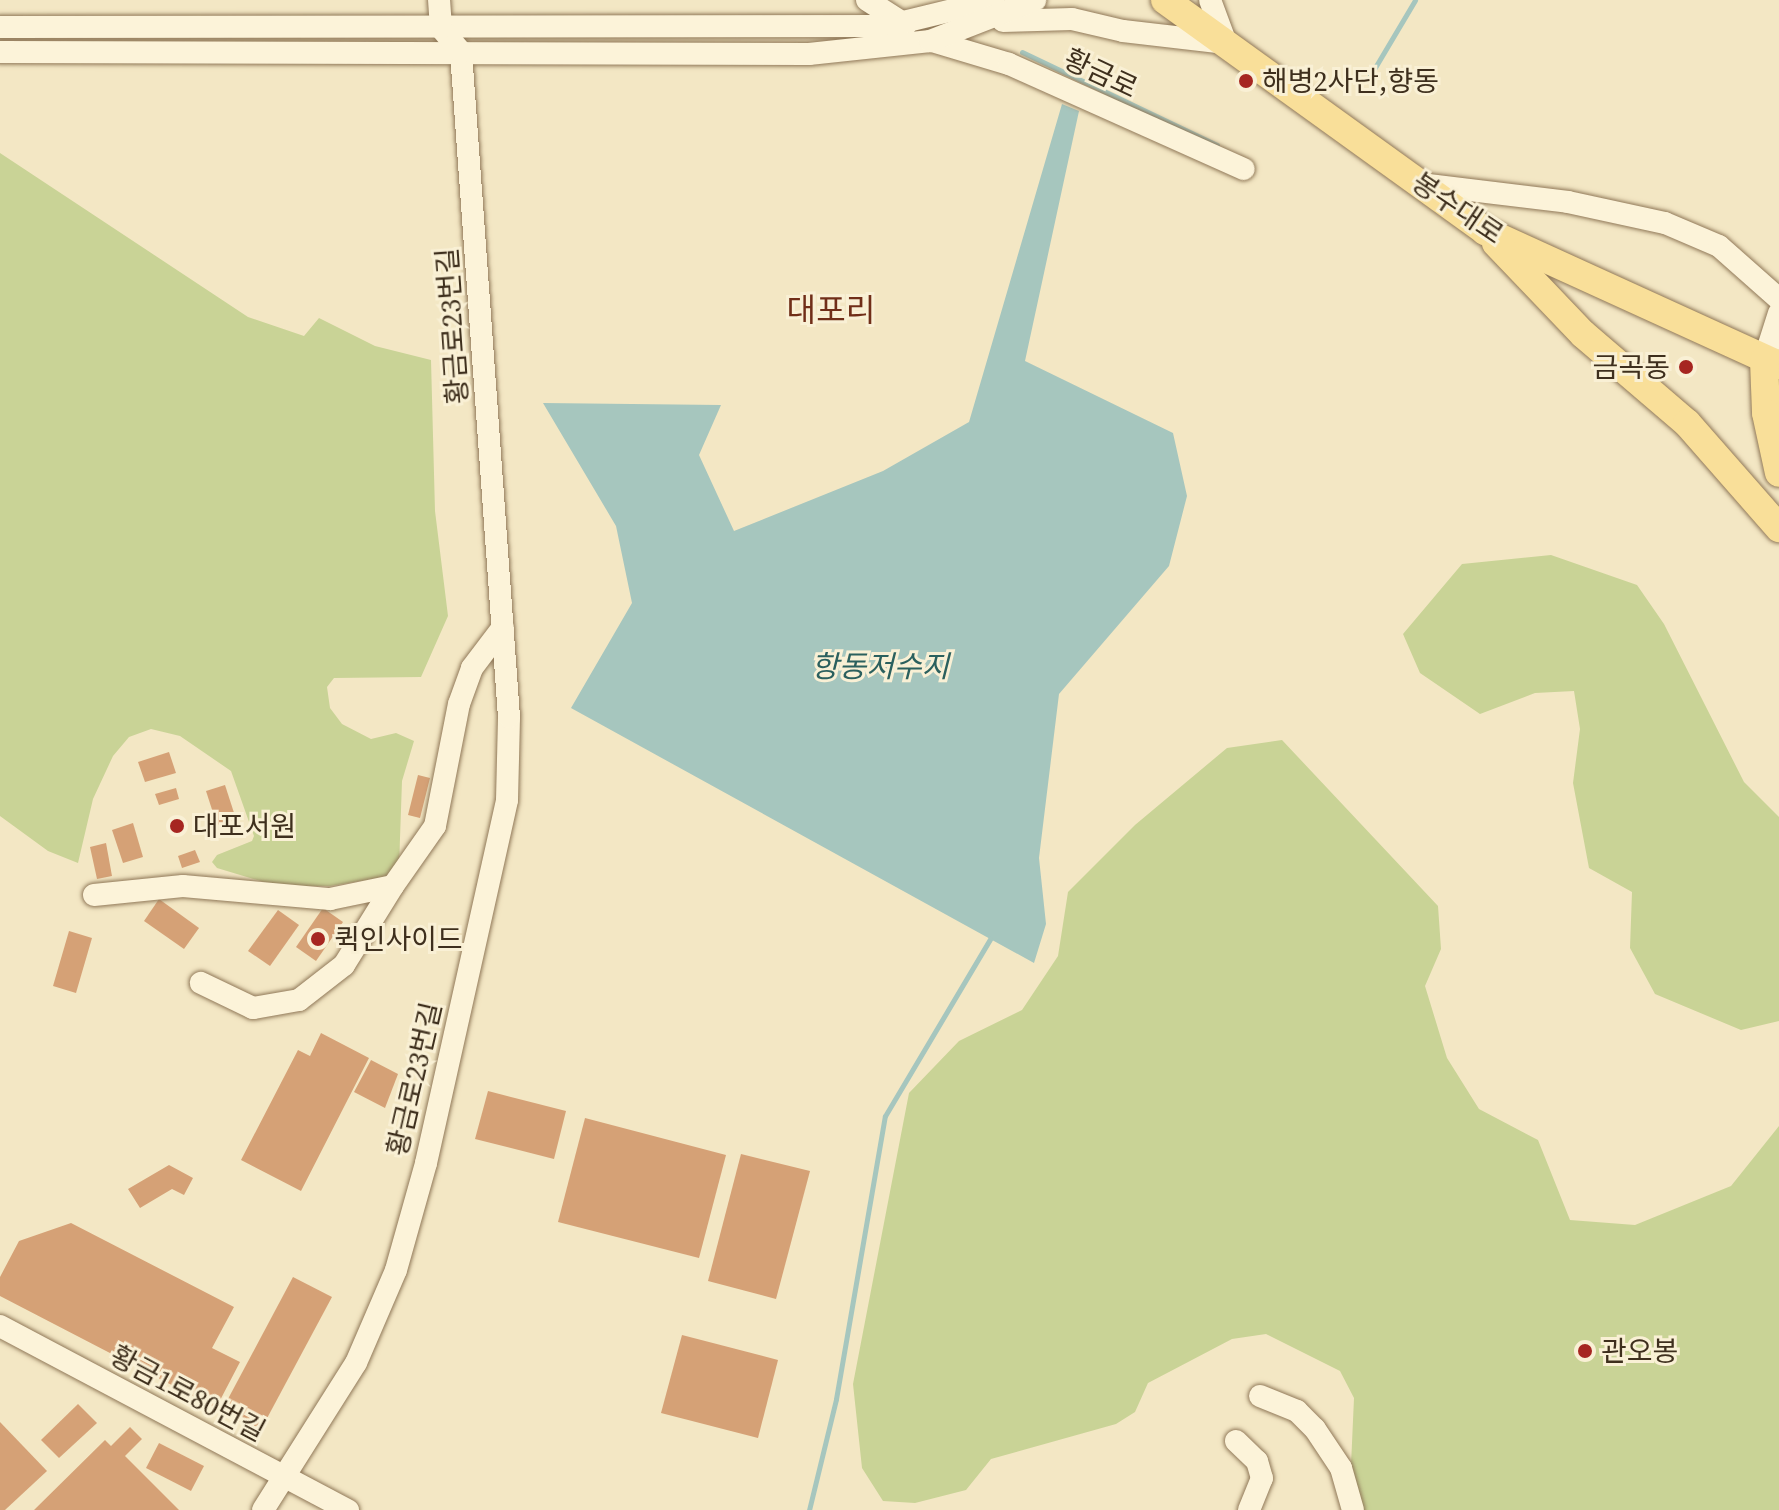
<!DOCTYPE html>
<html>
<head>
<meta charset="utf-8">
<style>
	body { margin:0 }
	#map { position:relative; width:1779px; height:1510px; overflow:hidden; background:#f3e7c4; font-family:"Source Serif 4","Noto Sans KR",serif }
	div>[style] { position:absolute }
	.green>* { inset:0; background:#c9d396 }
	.water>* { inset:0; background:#a6c6be }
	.stream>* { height:5px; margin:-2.5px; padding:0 2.5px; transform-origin:2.5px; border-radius:2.5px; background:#a6c6be }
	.building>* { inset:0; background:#d5a176 }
	.roads { filter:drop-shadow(0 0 2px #907858) drop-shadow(0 0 2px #907858) }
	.minor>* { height:22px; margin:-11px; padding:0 11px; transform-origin:11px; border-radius:11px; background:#fcf3d9 }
	.major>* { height:28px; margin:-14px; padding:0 14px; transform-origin:14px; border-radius:14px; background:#f9df99 }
	.dots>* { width:22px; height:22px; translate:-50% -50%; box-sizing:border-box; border:4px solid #f9f0d5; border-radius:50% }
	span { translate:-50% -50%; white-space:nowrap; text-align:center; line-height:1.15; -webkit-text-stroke:6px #f9f0d5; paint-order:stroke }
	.street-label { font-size:28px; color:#3e2f1d }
	.poi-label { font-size:28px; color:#3e2f1d }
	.left { translate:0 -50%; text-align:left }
	.right { translate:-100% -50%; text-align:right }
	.water-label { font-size:30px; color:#2b605e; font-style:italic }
	.quarter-label { font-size:32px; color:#702e18 }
</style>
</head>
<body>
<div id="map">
	<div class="green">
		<div style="clip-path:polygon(0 153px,248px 317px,304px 336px,319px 318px,375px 346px,431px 360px,435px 511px,448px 616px,421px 677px,334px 678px,327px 687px,330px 708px,342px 724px,371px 739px,396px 733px,414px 741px,402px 781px,399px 867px,384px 877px,330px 886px,277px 886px,217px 868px,212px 862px,217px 855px,252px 841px,254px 836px,231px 771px,180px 736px,151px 729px,129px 737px,113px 756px,93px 799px,78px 863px,48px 851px,0 816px)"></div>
		<div style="clip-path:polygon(1551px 555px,1637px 585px,1664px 624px,1744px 782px,1779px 817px,1779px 1021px,1741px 1030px,1655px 994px,1630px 948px,1632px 892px,1589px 868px,1573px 783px,1580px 729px,1574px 691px,1535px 693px,1480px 714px,1420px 673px,1403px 634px,1462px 564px)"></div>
		<div style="clip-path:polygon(1282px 740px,1438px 906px,1441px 949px,1425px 986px,1447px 1058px,1479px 1109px,1538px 1140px,1570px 1220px,1635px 1225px,1731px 1186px,1779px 1126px,1779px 1510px,1349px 1510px,1354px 1398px,1340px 1371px,1266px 1334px,1232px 1339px,1148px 1383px,1135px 1412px,1116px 1424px,991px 1459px,966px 1490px,915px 1503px,883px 1501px,862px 1468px,853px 1384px,909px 1093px,959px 1041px,1022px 1010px,1058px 956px,1068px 892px,1135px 825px,1227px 748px)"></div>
	</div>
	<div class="water">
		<div style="clip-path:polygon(1062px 104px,1079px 111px,1025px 361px,1173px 433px,1187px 496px,1169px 566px,1059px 694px,1039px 858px,1046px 924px,1034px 963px,571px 708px,632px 603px,616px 526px,543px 403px,721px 405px,699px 455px,734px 531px,883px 471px,969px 422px)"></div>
	</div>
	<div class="stream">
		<div style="left:1022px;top:52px;width:216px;rotate:25.5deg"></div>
		<div style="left:1367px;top:81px;width:94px;rotate:-59.3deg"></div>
		<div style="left:809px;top:1510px;width:114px;rotate:-76.3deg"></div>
		<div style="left:836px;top:1399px;width:287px;rotate:-80.2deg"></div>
		<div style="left:885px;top:1116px;width:206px;rotate:-59.3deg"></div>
	</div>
	<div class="building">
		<div style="clip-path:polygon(169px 752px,176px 773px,145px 782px,138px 762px)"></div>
		<div style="clip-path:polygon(418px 775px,430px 778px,420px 818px,408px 815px)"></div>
		<div style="clip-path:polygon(225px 785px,236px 819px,217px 825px,206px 791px)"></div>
		<div style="clip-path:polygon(176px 788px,179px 799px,159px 805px,155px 794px)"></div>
		<div style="clip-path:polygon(133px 823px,143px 857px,123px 863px,112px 830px)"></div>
		<div style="clip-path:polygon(106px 843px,112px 876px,97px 879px,90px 847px)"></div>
		<div style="clip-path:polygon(195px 850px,200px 862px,182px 868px,178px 856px)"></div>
		<div style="clip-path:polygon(159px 899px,199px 928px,184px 949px,144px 921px)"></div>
		<div style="clip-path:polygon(323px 908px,343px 922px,316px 961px,296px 947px)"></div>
		<div style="clip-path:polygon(278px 910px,299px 925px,270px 966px,248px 951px)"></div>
		<div style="clip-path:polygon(69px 931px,92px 938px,76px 993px,53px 986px)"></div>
		<div style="clip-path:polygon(321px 1033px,369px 1058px,301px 1191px,241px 1160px,298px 1050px,310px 1056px)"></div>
		<div style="clip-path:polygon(371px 1060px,398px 1074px,385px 1108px,354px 1092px)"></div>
		<div style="clip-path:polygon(488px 1091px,566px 1111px,554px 1159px,475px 1139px)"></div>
		<div style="clip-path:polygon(585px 1118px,726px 1155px,699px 1258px,558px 1222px)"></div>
		<div style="clip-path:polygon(741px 1154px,810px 1171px,776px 1299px,708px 1281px)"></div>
		<div style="clip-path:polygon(169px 1165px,193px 1178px,184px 1195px,172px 1189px,140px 1208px,128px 1189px)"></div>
		<div style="clip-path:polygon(71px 1223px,234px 1307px,212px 1348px,240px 1362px,216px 1408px,0 1296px,0 1277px,19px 1241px)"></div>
		<div style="clip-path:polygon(293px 1277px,332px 1297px,265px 1422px,251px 1428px,221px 1412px)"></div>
		<div style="clip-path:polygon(682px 1335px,778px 1360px,758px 1438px,661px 1413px)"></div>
		<div style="clip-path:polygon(78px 1404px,97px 1423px,59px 1458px,41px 1440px)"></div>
		<div style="clip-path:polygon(0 1422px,47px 1471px,5px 1510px,0 1510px)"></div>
		<div style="clip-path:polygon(130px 1427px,142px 1439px,125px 1456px,179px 1510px,34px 1510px,105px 1440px,111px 1446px)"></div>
		<div style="clip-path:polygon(159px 1443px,204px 1466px,191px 1491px,146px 1468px)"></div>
	</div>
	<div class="roads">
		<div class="minor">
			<div style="left:867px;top:0;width:46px;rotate:32.7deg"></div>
			<div style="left:1003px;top:21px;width:69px;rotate:-1.7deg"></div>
			<div style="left:1072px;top:19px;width:52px;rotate:13.2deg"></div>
			<div style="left:1123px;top:31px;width:104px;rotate:6.6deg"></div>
			<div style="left:1226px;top:43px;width:46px;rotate:-110.4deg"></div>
			<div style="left:0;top:27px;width:887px;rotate:-0.06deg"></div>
			<div style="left:887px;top:26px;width:110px;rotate:-13.7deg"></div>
			<div style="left:932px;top:41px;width:80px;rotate:16.6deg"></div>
			<div style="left:1009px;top:64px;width:257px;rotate:24.1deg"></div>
			<div style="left:0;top:52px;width:809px;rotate:0.14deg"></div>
			<div style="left:809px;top:54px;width:122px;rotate:-6.1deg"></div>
			<div style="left:930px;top:41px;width:113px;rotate:-21.3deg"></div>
			<div style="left:1420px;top:184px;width:149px;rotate:6.9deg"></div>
			<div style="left:1568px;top:202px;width:99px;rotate:12.2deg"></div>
			<div style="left:1665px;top:223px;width:59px;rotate:23.1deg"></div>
			<div style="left:1719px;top:246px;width:80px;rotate:41.5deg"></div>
			<div style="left:1764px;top:360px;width:49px;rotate:-72.3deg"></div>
			<div style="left:393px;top:886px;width:73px;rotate:-55deg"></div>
			<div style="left:435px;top:826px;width:124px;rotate:-78.9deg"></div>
			<div style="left:459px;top:704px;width:38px;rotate:-70deg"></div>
			<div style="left:472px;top:668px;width:51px;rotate:-52.9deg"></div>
			<div style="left:94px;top:895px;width:89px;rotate:-5.8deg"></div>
			<div style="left:183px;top:886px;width:148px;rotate:5.1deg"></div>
			<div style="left:330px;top:899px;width:64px;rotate:-11.7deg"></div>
			<div style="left:393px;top:886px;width:93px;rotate:121.8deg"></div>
			<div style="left:344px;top:965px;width:57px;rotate:142.1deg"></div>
			<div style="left:299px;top:1000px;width:47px;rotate:170.1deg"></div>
			<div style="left:253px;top:1008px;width:58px;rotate:-154.3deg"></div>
			<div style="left:0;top:1326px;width:394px;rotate:27.9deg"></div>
			<div style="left:1260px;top:1396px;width:40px;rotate:22deg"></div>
			<div style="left:1297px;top:1411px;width:25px;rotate:45deg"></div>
			<div style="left:1315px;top:1429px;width:47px;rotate:56.3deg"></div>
			<div style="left:1341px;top:1468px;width:44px;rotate:74.1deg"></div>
			<div style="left:1236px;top:1441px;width:29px;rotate:44deg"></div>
			<div style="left:1257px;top:1461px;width:18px;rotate:74deg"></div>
			<div style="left:1262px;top:1478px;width:35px;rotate:112deg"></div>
			<div style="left:263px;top:1510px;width:174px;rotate:-57.7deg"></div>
			<div style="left:356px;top:1363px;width:101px;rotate:-66.7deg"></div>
			<div style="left:396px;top:1270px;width:111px;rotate:-74.3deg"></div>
			<div style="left:426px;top:1163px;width:372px;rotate:-77.4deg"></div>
			<div style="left:507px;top:800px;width:83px;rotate:-88.6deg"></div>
			<div style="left:509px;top:717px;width:667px;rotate:-94.13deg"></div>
			<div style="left:461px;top:52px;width:31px;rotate:-130deg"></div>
			<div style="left:441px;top:28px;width:28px;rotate:-94deg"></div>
		</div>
		<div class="major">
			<div style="left:1165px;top:0;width:395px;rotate:35.8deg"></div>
			<div style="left:1485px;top:231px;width:323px;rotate:24.5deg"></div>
			<div style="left:1496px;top:243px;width:126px;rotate:46.3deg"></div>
			<div style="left:1583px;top:334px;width:137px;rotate:40.6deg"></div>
			<div style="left:1687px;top:423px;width:140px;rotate:48.8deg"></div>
			<div style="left:1764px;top:360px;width:53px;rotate:87.8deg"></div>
			<div style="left:1766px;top:413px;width:61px;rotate:77.8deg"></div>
		</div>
	</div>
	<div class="dots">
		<div style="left:1246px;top:81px;background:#a62621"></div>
		<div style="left:1686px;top:367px;background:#a62621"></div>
		<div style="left:177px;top:826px;background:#a62621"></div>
		<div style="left:318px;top:939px;background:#a62621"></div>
		<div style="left:1585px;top:1351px;background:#a62621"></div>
	</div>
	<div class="street-label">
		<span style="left:1101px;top:73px;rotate:25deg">황금로</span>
		<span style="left:1458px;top:208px;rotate:34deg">봉수대로</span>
		<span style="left:452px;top:326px;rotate:-94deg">황금로23번길</span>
		<span style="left:414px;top:1079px;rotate:-77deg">황금로23번길</span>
		<span style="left:188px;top:1393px;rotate:28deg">황금1로80번길</span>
	</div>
	<div class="poi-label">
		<span class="left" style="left:1262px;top:81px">해병2사단,향동</span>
		<span class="right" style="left:1670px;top:367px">금곡동</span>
		<span class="left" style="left:193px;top:826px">대포서원</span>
		<span class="left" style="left:334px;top:939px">퀵인사이드</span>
		<span class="left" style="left:1601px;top:1351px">관오봉</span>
	</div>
	<div class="water-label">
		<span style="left:880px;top:667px">항동저수지</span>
	</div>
	<div class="quarter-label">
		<span style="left:831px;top:310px">대포리</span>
	</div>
</div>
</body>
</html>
